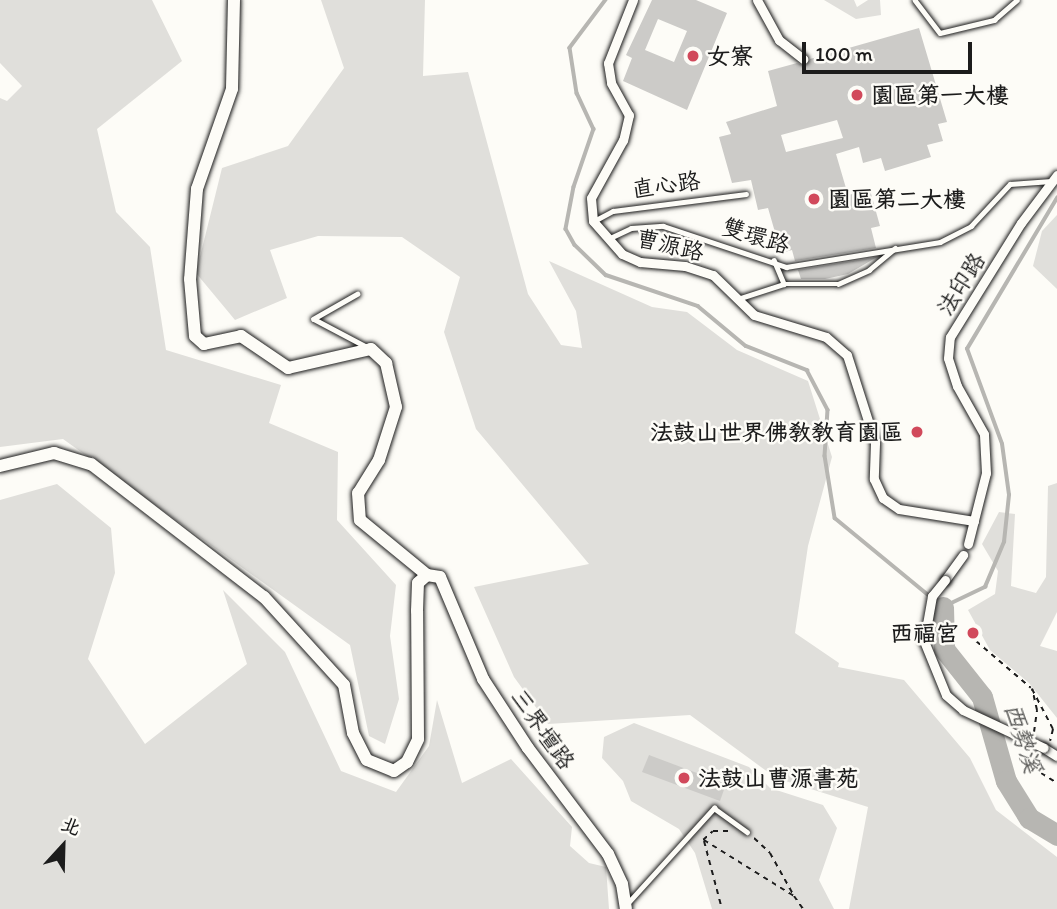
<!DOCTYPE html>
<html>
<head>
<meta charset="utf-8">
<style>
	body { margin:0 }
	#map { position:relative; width:1057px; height:909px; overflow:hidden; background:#fdfcf7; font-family:Itim,"LXGW WenKai TC",sans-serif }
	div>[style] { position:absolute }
	.green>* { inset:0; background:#e0dfdb }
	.stream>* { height:3.5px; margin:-1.75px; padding:0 1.75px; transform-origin:1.75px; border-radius:1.75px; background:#b7b6b2 }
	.river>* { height:21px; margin:-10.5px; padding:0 10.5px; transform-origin:10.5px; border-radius:10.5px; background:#b7b6b2 }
	.building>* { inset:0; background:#cccbc8 }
	.path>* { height:2px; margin-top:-1px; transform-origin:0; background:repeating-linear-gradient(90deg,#1c1c1c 0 5px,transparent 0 10px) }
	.roads { filter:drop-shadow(0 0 2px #1c1c1c) drop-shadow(0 0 2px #1c1c1c) }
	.lane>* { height:4.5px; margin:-2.25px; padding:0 2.25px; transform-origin:2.25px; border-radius:2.25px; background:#fdfcf7 }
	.street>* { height:9px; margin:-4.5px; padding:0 4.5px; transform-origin:4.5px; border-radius:4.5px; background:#fdfcf7 }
	.secondary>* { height:12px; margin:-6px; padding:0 6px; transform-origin:6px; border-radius:6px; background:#fdfcf7 }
	.bridges { filter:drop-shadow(0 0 2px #1c1c1c) drop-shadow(0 0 2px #1c1c1c) }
	.street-bridge>* { height:9px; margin:-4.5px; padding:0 4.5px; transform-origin:4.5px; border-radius:4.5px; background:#fdfcf7 }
	.dots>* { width:19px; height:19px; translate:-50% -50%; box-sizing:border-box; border:4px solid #fdfcf7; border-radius:50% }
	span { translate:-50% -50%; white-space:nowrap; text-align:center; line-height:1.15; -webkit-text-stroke:5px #fdfcf7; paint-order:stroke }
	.poi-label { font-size:23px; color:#1c1c1c; font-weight:700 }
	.left { translate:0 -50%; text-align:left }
	.right { translate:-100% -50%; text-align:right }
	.street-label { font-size:23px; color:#1c1c1c }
	.water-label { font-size:24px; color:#5a5a58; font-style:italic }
	.north { position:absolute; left:28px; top:811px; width:70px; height:70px; -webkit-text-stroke:5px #fdfcf7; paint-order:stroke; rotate:22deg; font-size:19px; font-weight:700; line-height:28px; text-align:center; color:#1c1c1c }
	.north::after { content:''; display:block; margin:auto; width:24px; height:32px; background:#1c1c1c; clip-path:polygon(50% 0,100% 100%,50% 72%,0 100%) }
	.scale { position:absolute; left:802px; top:42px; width:170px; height:32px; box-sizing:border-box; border:4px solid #1c1c1c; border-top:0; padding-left:9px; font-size:21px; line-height:24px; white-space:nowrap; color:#1c1c1c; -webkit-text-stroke:5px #fdfcf7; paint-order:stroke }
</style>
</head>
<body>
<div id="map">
	<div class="green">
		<div style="clip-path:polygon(0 0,152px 0,182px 61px,97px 129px,116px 212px,150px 247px,166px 350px,281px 385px,269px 423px,338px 452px,337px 520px,396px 585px,390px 636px,399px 699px,385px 744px,369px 736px,350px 645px,63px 439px,0 447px,0 98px,7px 101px,22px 86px,0 63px)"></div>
		<div style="clip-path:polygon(321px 0,425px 0,423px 76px,468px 72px,528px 294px,561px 345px,582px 348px,576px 311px,549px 261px,652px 307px,687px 312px,737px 350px,808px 381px,832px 457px,808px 546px,795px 633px,839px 663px,838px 667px,904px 680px,970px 758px,996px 810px,1057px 857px,1057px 909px,849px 909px,868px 807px,776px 778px,690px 715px,548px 724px,514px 677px,474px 587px,589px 564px,476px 429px,444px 332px,460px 277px,402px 237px,318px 236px,270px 250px,287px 298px,235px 320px,196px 273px,222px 168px,288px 146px,344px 68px)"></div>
		<div style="clip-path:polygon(824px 0,854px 0,857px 7px,868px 0,880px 0,881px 15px,856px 19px)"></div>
		<div style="clip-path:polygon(1057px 215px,1057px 289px,1033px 266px,1042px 231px)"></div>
		<div style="clip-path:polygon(1057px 483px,1057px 612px,1040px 646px,1057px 651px,1057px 718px,1029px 683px,990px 650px,968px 610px,995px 594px,998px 571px,982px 544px,999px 512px,1015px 514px,1011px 586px,1036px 593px,1046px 577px,1048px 486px)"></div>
		<div style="clip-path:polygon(57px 484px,111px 528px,115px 573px,88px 659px,145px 744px,247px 664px,223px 590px,285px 652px,341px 771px,396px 792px,429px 746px,437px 700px,462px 783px,511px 759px,572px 827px,570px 846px,589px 863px,606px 867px,609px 909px,0 909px,0 500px)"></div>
		<div style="clip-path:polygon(634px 723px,749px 767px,770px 788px,823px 805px,837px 828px,819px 880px,834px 909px,712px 909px,695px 853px,679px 829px,631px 801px,623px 781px,602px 758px,604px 737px)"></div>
	</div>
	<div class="stream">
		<div style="left:606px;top:0;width:60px;rotate:126.9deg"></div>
		<div style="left:570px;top:48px;width:46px;rotate:81.2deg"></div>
		<div style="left:577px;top:93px;width:40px;rotate:65deg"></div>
		<div style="left:594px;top:129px;width:61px;rotate:109deg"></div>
		<div style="left:574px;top:187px;width:43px;rotate:100.8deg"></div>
		<div style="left:566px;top:229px;width:18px;rotate:61deg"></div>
		<div style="left:575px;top:245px;width:43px;rotate:44.1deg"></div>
		<div style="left:606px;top:275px;width:97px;rotate:18.6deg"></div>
		<div style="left:698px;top:306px;width:62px;rotate:39.8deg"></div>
		<div style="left:746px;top:346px;width:66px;rotate:21.5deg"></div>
		<div style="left:807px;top:370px;width:45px;rotate:62.3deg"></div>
		<div style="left:828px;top:410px;width:46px;rotate:93.7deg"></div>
		<div style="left:825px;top:456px;width:63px;rotate:80.8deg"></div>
		<div style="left:835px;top:518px;width:140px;rotate:39.5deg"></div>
		<div style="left:943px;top:607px;width:47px;rotate:-25.5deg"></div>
		<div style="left:985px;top:587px;width:49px;rotate:-67.1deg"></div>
		<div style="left:1004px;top:542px;width:47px;rotate:-83.9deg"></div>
		<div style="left:1009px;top:495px;width:51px;rotate:-97.8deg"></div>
		<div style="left:1002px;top:444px;width:101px;rotate:-110.2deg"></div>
		<div style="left:967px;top:349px;width:176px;rotate:-59.2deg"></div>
	</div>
	<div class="river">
		<div style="left:943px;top:607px;width:42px;rotate:88.6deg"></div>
		<div style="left:944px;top:649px;width:61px;rotate:51.6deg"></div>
		<div style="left:982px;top:697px;width:87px;rotate:74.1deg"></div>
		<div style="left:1006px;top:781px;width:44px;rotate:58.1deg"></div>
		<div style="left:1029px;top:818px;width:33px;rotate:31deg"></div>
	</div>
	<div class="building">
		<div style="clip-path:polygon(evenodd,652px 0,696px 0,727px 13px,687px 110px,623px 81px,632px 58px,626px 55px,652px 0,658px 19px,687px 31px,674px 62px,645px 50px,658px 19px)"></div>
		<div style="clip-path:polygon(evenodd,919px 28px,947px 122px,938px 124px,943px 141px,927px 145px,931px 157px,885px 171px,881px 158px,863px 163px,859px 147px,836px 154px,848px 195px,870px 190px,880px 226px,871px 228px,876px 248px,795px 261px,792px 250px,781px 253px,768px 208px,758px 210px,751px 180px,732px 183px,719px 137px,731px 134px,726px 122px,777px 106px,768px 71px,797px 63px,805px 66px,810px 59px,919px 28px,837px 120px,843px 138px,786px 152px,781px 135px,837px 120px)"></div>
		<div style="clip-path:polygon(877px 257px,848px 274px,825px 279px,801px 279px,798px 270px)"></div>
		<div style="clip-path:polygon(649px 755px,726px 784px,720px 801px,642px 772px)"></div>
	</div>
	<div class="path">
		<div style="left:976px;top:641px;width:72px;rotate:40.5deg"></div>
		<div style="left:1034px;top:732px;width:22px;rotate:-82deg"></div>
		<div style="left:1037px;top:710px;width:22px;rotate:-103deg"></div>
		<div style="left:1032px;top:689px;width:45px;rotate:62.3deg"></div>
		<div style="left:1053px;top:729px;width:12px;rotate:104deg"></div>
		<div style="left:1036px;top:755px;width:19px;rotate:74deg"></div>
		<div style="left:1041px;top:773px;width:19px;rotate:32deg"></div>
		<div style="left:754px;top:838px;width:22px;rotate:43deg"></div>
		<div style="left:770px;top:853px;width:49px;rotate:60.8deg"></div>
		<div style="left:703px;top:840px;width:13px;rotate:-42deg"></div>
		<div style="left:713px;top:831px;width:20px"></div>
		<div style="left:704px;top:840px;width:106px;rotate:31.9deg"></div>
		<div style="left:794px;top:896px;width:16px;rotate:55deg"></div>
		<div style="left:704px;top:841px;width:70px;rotate:75.2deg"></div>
	</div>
	<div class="roads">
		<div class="lane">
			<div style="left:915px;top:0;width:41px;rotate:52.9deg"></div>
			<div style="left:940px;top:33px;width:56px;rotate:-13.5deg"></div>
			<div style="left:994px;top:20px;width:30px;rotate:-41deg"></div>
			<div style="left:594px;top:221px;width:21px;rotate:-28deg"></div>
			<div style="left:613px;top:211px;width:134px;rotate:-7.3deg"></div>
			<div style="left:610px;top:238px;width:23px;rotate:-25deg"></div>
			<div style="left:631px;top:228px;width:32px;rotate:-4deg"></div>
			<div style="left:663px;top:226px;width:130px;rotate:18.4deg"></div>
			<div style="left:786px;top:267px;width:156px;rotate:-9.2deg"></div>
			<div style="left:940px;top:242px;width:35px;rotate:-27deg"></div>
			<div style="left:971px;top:226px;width:57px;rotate:-47.1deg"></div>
			<div style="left:1010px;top:184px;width:41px;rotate:-4.2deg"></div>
			<div style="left:774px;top:260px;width:26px;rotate:67deg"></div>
			<div style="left:358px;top:294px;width:51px;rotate:150.4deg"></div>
			<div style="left:314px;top:319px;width:60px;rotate:27.8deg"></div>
			<div style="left:741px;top:298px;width:45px;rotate:-18deg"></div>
			<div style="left:784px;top:284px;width:54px"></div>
			<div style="left:838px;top:284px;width:34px;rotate:-24deg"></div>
			<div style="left:869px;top:270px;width:34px;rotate:-40deg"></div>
			<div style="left:627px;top:904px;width:130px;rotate:-47.8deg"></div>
			<div style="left:714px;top:808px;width:41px;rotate:36deg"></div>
		</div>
		<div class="street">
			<div style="left:633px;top:0;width:68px;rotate:111.6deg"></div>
			<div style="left:608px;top:63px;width:20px;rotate:81deg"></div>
			<div style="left:611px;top:83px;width:37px;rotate:61deg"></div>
			<div style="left:629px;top:115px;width:26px;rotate:103deg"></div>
			<div style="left:623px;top:140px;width:66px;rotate:118.9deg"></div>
			<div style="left:591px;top:198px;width:23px;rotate:85deg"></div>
			<div style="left:593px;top:221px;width:44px;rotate:48.7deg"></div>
			<div style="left:622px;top:254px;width:20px;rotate:24deg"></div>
			<div style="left:640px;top:262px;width:45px;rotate:5.1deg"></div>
			<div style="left:685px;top:266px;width:29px;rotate:18deg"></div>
			<div style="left:713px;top:275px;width:57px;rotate:44.3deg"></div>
			<div style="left:754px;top:315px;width:75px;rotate:17deg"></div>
			<div style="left:826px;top:337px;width:28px;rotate:41deg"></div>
			<div style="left:847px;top:355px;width:92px;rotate:72.3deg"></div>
			<div style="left:875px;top:443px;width:36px;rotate:92deg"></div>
			<div style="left:874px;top:479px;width:21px;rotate:65deg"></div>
			<div style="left:883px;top:498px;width:19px;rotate:35deg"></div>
			<div style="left:899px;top:509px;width:76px;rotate:9.1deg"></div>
			<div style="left:757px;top:0;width:46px;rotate:61.2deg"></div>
			<div style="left:779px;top:40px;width:31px;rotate:38deg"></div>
			<div style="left:968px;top:544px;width:73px;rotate:-75.8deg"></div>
			<div style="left:986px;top:473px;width:39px;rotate:-93deg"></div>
			<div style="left:984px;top:434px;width:55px;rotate:-119.4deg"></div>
			<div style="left:957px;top:386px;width:29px;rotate:-108deg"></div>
			<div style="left:948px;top:358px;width:21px;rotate:-85deg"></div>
			<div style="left:950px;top:337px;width:134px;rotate:-58.1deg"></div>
			<div style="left:1021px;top:223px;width:60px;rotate:-53.1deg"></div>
			<div style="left:945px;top:580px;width:31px;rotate:-54deg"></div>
			<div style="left:1044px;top:748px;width:15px;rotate:32deg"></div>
		</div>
		<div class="secondary">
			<div style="left:234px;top:0;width:89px;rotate:91.3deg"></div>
			<div style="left:232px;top:89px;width:106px;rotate:109.3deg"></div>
			<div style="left:197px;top:189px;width:90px;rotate:94.4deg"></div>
			<div style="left:190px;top:279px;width:57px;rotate:85deg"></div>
			<div style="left:195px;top:336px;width:12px;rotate:42deg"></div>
			<div style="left:204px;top:344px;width:38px;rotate:-12deg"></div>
			<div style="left:241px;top:336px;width:57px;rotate:34.2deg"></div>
			<div style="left:288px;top:368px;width:85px;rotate:-12.9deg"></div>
			<div style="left:371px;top:349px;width:21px;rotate:43deg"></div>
			<div style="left:386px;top:363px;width:45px;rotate:77.2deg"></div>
			<div style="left:396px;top:407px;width:56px;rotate:107.8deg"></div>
			<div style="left:379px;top:460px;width:39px;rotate:122deg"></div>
			<div style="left:358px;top:493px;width:27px;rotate:86deg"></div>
			<div style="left:360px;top:520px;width:87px;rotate:39.4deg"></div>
			<div style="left:427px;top:575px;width:13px;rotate:9deg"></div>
			<div style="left:440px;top:577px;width:111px;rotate:67.1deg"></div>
			<div style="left:483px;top:679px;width:82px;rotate:56.9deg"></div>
			<div style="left:528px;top:748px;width:133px;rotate:53deg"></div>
			<div style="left:608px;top:854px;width:33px;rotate:65deg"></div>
			<div style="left:622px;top:884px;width:25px;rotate:81deg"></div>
			<div style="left:0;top:466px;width:56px;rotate:-13.5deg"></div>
			<div style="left:54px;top:453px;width:39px;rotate:17deg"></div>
			<div style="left:91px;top:464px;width:218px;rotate:37.6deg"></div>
			<div style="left:264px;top:597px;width:119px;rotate:47.7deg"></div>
			<div style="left:344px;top:685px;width:49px;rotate:79.4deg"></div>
			<div style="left:353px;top:733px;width:30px;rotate:63deg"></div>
			<div style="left:367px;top:760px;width:29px;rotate:22deg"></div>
			<div style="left:394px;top:771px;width:16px;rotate:-35deg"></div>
			<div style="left:407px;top:762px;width:25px;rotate:-64deg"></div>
			<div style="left:418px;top:739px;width:128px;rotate:-90.4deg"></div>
			<div style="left:417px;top:611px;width:28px;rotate:-88deg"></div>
			<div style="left:418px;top:583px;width:12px;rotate:-42deg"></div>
		</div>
	</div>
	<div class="bridges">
		<div class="street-bridge">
			<div style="left:945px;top:580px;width:21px;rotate:129deg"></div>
			<div style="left:932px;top:596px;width:46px;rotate:100.1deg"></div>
			<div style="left:924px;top:641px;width:58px;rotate:67.8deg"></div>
			<div style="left:946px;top:695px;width:23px;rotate:41deg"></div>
			<div style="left:963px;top:710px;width:89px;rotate:25.1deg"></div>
		</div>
	</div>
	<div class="dots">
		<div style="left:693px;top:56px;background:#d1495b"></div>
		<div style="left:857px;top:95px;background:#d1495b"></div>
		<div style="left:814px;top:199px;background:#d1495b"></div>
		<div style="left:917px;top:432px;background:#d1495b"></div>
		<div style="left:973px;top:633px;background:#d1495b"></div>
		<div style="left:684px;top:778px;background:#d1495b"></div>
	</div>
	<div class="poi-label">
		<span class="left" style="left:707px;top:56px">女寮</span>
		<span class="left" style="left:871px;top:95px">園區第一大樓</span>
		<span class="left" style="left:828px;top:199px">園區第二大樓</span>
		<span class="right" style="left:903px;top:432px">法鼓山世界佛教教育園區</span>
		<span class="right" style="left:959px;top:633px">西福宮</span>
		<span class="left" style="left:698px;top:778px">法鼓山曹源書苑</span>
	</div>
	<div class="street-label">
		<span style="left:666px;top:185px;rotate:-8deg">直心路</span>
		<span style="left:756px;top:236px;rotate:17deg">雙環路</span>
		<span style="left:670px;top:245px;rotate:13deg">曹源路</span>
		<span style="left:961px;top:284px;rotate:-58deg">法印路</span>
		<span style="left:543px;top:729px;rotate:55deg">三界壇路</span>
	</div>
	<div class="water-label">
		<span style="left:1023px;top:738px;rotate:72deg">西勢溪</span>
	</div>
	<div class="north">北</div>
	<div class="scale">100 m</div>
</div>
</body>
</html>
